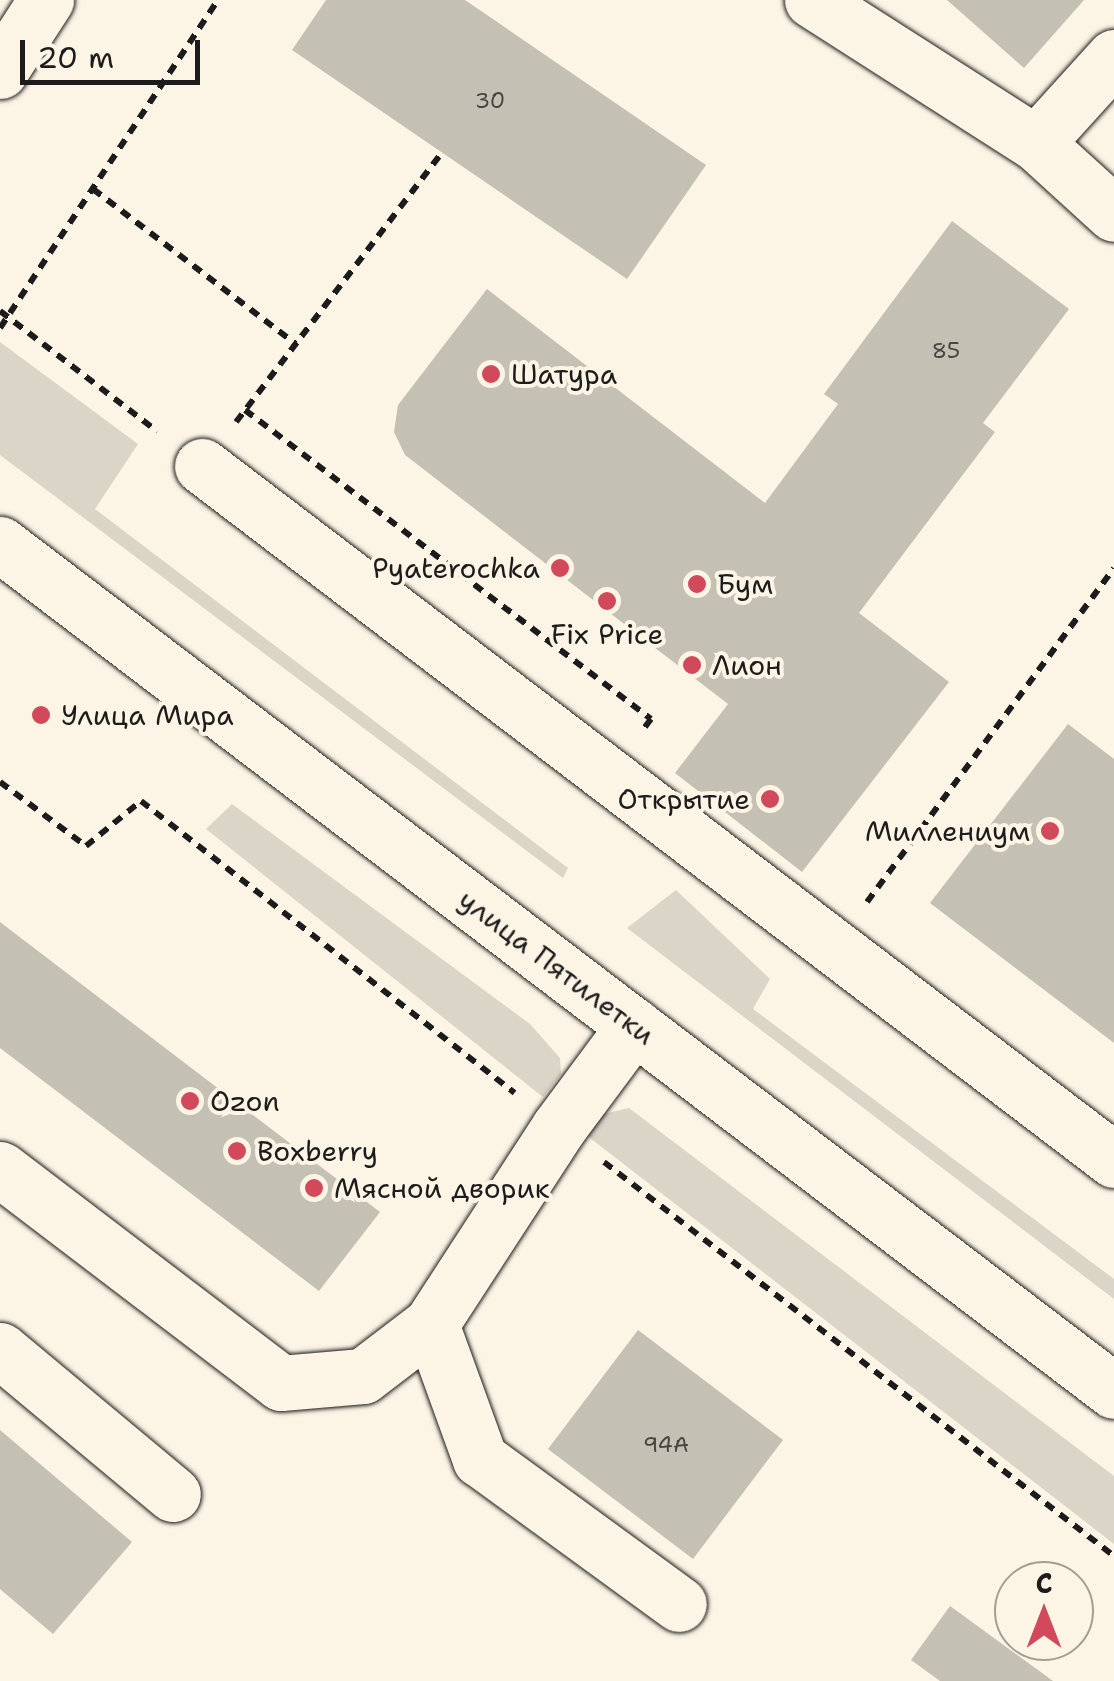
<!DOCTYPE html>
<html>
<head>
<meta charset="utf-8">
<style>
	body { margin:0 }
	#map { position:relative; width:1114px; height:1681px; overflow:hidden; background:#fcf5e5; font-family:"Shantell Sans",sans-serif }
	div>[style] { position:absolute }
	.green>* { inset:0; background:#dbd5c8 }
	.building>* { inset:0; background:#c4c0b3 }
	.path>* { height:6px; margin-top:-3px; transform-origin:0; background:repeating-linear-gradient(90deg,#1c1c1c 0 10px,transparent 0 18px) }
	.roads { filter:drop-shadow(0 0 2px #1c1c1c) drop-shadow(0 0 2px #1c1c1c) }
	.minor>* { height:55px; margin:-27.5px; padding:0 27.5px; transform-origin:27.5px; border-radius:27.5px; background:#fcf5e5 }
	.major>* { height:55px; margin:-27.5px; padding:0 27.5px; transform-origin:27.5px; border-radius:27.5px; background:#fcf5e5 }
	.dots>* { width:28px; height:28px; translate:-50% -50%; box-sizing:border-box; border:5px solid #fcf5e5; border-radius:50% }
	span { translate:-50% -50%; white-space:nowrap; text-align:center; line-height:1.15; -webkit-text-stroke:8px #fcf5e5; paint-order:stroke }
	.number-label { font-size:22px; color:#464542 }
	.number-label span { -webkit-text-stroke-width:0 }
	.poi-label { font-size:28px; color:#1c1c1c }
	.left { translate:0 -50%; text-align:left }
	.right { translate:-100% -50%; text-align:right }
	.street-label { font-size:28px; color:#1c1c1c }
	.north { position:absolute; left:994px; top:1561px; width:100px; height:100px; box-sizing:border-box; background:#fcf5e5; border:2px solid #a29e95; border-radius:50%; rotate:0deg; font-size:28px; font-weight:700; line-height:40px; text-align:center; color:#1c1c1c }
	.north::after { content:''; display:block; margin:auto; width:35px; height:45px; background:#d1495b; clip-path:polygon(50% 0,100% 100%,50% 72%,0 100%) }
	.scale { position:absolute; left:20px; top:40px; width:180px; height:45px; box-sizing:border-box; border:5px solid #1c1c1c; border-top:0; padding-left:12px; font-size:30px; line-height:35px; white-space:nowrap; color:#1c1c1c; -webkit-text-stroke:8px #fcf5e5; paint-order:stroke }
</style>
</head>
<body>
<div id="map">
	<div class="green">
		<div style="clip-path:polygon(0 342px,138px 444px,95px 509px,568px 868px,563px 878px,0 455px)"></div>
		<div style="clip-path:polygon(232px 804px,530px 1024px,560px 1058px,561px 1074px,543px 1097px,206px 829px)"></div>
		<div style="clip-path:polygon(676px 890px,770px 979px,753px 1009px,1114px 1279px,1114px 1299px,627px 928px)"></div>
		<div style="clip-path:polygon(629px 1108px,1114px 1476px,1114px 1544px,581px 1131px,591px 1117px)"></div>
	</div>
	<div class="building">
		<div style="clip-path:polygon(326px 0,465px 0,706px 165px,627px 279px,292px 50px)"></div>
		<div style="clip-path:polygon(947px 0,1084px 0,1024px 68px)"></div>
		<div style="clip-path:polygon(952px 221px,1069px 309px,983px 423px,995px 432px,859px 613px,949px 682px,802px 872px,675px 773px,728px 704px,405px 455px,394px 432px,398px 405px,487px 289px,765px 503px,838px 404px,824px 394px)"></div>
		<div style="clip-path:polygon(1068px 724px,1114px 759px,1114px 1043px,930px 903px)"></div>
		<div style="clip-path:polygon(0 922px,380px 1212px,319px 1291px,0 1048px)"></div>
		<div style="clip-path:polygon(638px 1330px,783px 1440px,693px 1559px,548px 1449px)"></div>
		<div style="clip-path:polygon(0 1430px,132px 1542px,53px 1634px,0 1589px)"></div>
		<div style="clip-path:polygon(950px 1606px,1053px 1681px,940px 1681px,911px 1660px)"></div>
	</div>
	<div class="path">
		<div style="left:93px;top:189px;width:255px;rotate:37.4deg"></div>
		<div style="left:0;top:311px;width:198px;rotate:37.4deg"></div>
		<div style="left:0;top:328px;width:394px;rotate:-56.4deg"></div>
		<div style="left:245px;top:410px;width:510px;rotate:37.27deg"></div>
		<div style="left:651px;top:719px;width:15px;rotate:127deg"></div>
		<div style="left:236px;top:422px;width:339px;rotate:-52.6deg"></div>
		<div style="left:0;top:782px;width:107px;rotate:36.7deg"></div>
		<div style="left:86px;top:846px;width:71px;rotate:-39.3deg"></div>
		<div style="left:141px;top:801px;width:474px;rotate:38deg"></div>
		<div style="left:867px;top:902px;width:415px;rotate:-53.5deg"></div>
		<div style="left:604px;top:1162px;width:644px;rotate:37.69deg"></div>
	</div>
	<div class="roads">
		<div class="minor">
			<div style="left:812px;top:0;width:266px;rotate:32.6deg"></div>
			<div style="left:1036px;top:143px;width:105px;rotate:42.3deg"></div>
			<div style="left:1036px;top:143px;width:116px;rotate:-47.8deg"></div>
			<div style="left:202px;top:466px;width:1146px;rotate:37.27deg"></div>
			<div style="left:0;top:1169px;width:353px;rotate:37.3deg"></div>
			<div style="left:281px;top:1383px;width:82px;rotate:-4.9deg"></div>
			<div style="left:363px;top:1376px;width:86px;rotate:-37.4deg"></div>
			<div style="left:431px;top:1324px;width:235px;rotate:-57deg"></div>
			<div style="left:559px;top:1127px;width:126px;rotate:-53.4deg"></div>
			<div style="left:431px;top:1324px;width:144px;rotate:70.1deg"></div>
			<div style="left:480px;top:1459px;width:246px;rotate:36.1deg"></div>
			<div style="left:0;top:1350px;width:225px;rotate:39.8deg"></div>
		</div>
		<div class="major">
			<div style="left:0;top:71px;width:85px;rotate:-57.1deg"></div>
			<div style="left:0;top:544px;width:1399px;rotate:37.25deg"></div>
		</div>
	</div>
	<div class="dots">
		<div style="left:491px;top:374px;background:#d1495b"></div>
		<div style="left:560px;top:568px;background:#d1495b"></div>
		<div style="left:697px;top:584px;background:#d1495b"></div>
		<div style="left:607px;top:601px;background:#d1495b"></div>
		<div style="left:692px;top:665px;background:#d1495b"></div>
		<div style="left:41px;top:715px;background:#d1495b"></div>
		<div style="left:770px;top:799px;background:#d1495b"></div>
		<div style="left:1050px;top:831px;background:#d1495b"></div>
		<div style="left:190px;top:1101px;background:#d1495b"></div>
		<div style="left:237px;top:1151px;background:#d1495b"></div>
		<div style="left:314px;top:1188px;background:#d1495b"></div>
	</div>
	<div class="number-label">
		<span style="left:490px;top:101px">30</span>
		<span style="left:946px;top:351px">85</span>
		<span style="left:666px;top:1445px">94А</span>
	</div>
	<div class="poi-label">
		<span class="left" style="left:511px;top:374px">Шатура</span>
		<span class="right" style="left:540px;top:568px">Pyaterochka</span>
		<span class="left" style="left:717px;top:584px">Бум</span>
		<span style="left:607px;top:634px">Fix Price</span>
		<span class="left" style="left:712px;top:665px">Лион</span>
		<span class="left" style="left:61px;top:715px">Улица Мира</span>
		<span class="right" style="left:750px;top:799px">Открытие</span>
		<span class="right" style="left:1030px;top:831px">Миллениум</span>
		<span class="left" style="left:210px;top:1101px">Ozon</span>
		<span class="left" style="left:257px;top:1151px">Boxberry</span>
		<span class="left" style="left:334px;top:1188px">Мясной дворик</span>
	</div>
	<div class="street-label">
		<span style="left:557px;top:967px;rotate:37deg">улица Пятилетки</span>
	</div>
	<div class="north">С</div>
	<div class="scale">20 m</div>
</div>
</body>
</html>
